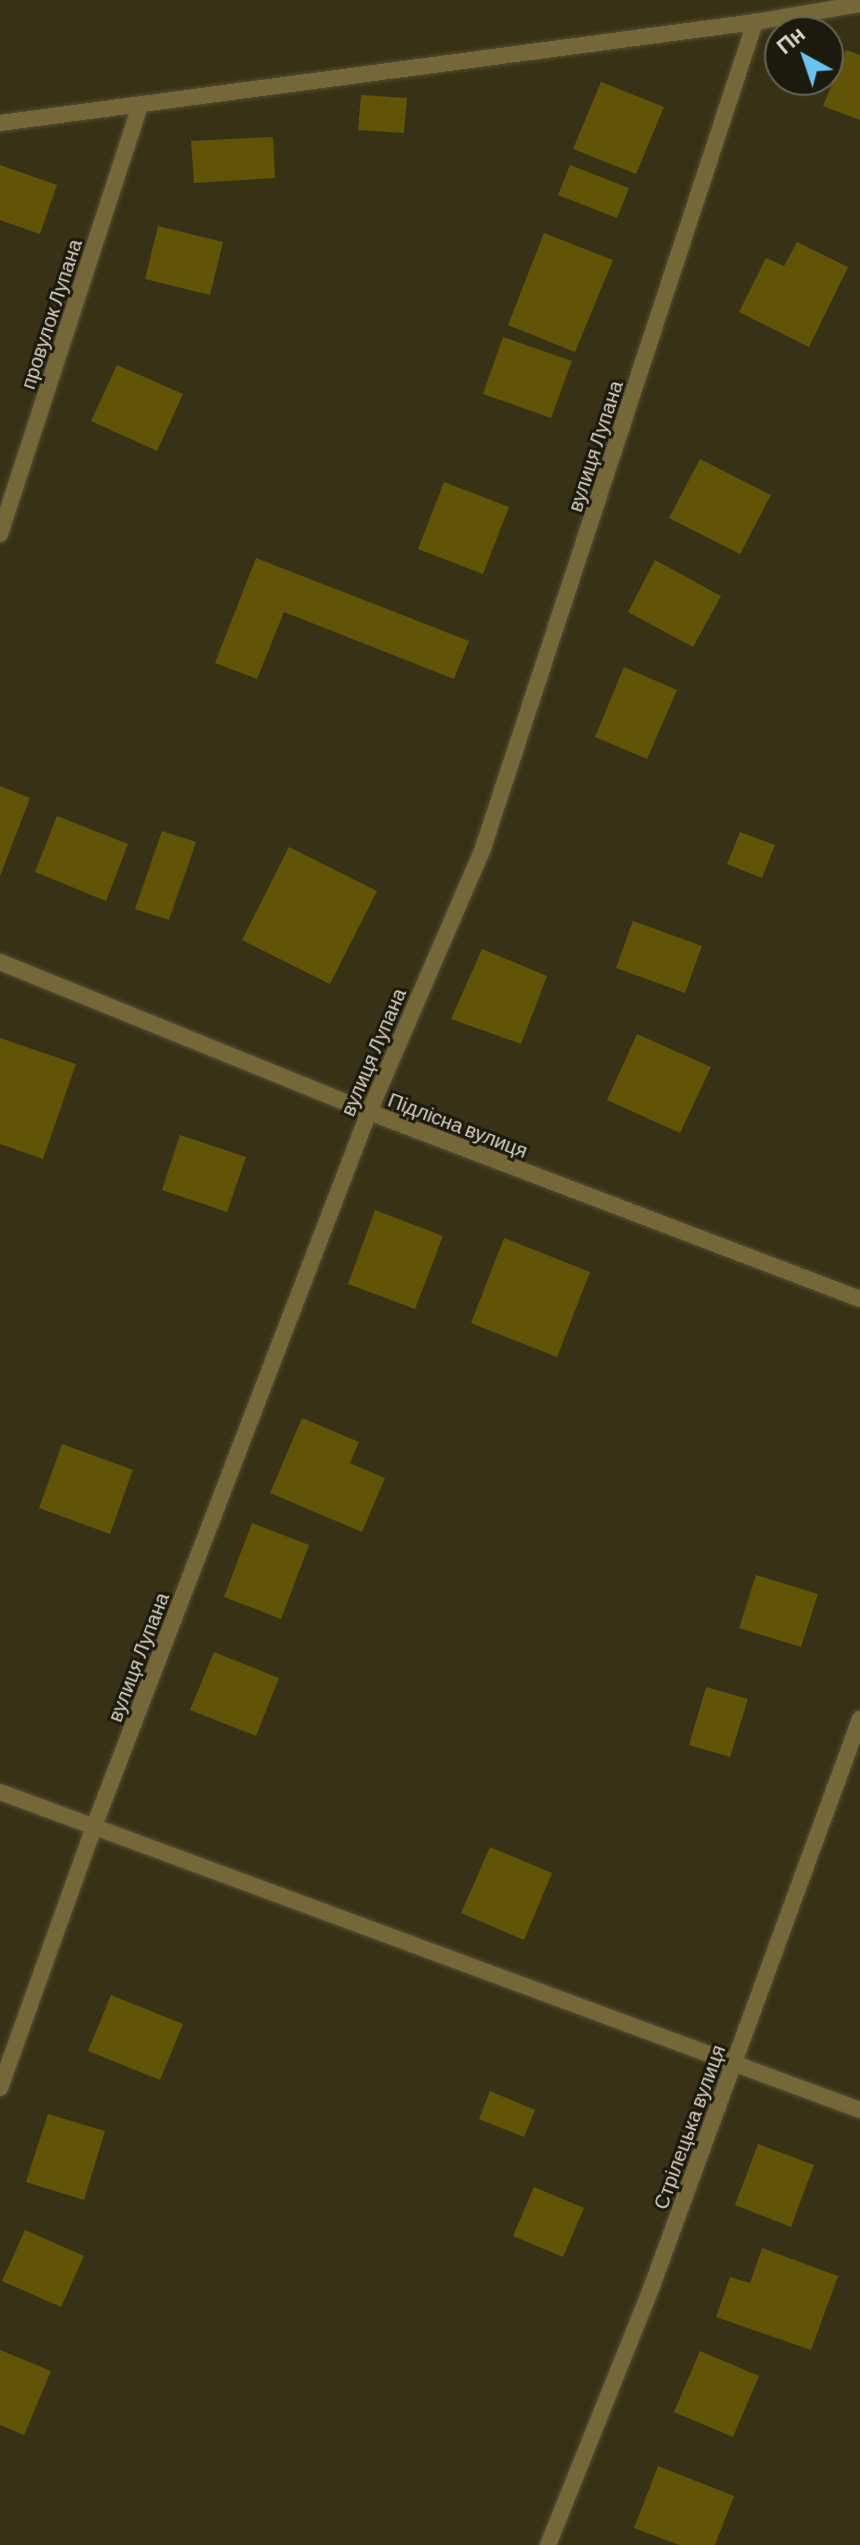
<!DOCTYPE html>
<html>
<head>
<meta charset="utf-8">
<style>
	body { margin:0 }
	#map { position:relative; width:860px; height:2545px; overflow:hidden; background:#373215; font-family:Barlow,sans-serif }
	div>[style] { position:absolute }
	.building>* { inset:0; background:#615407 }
	.roads { filter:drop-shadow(0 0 2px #544f34) drop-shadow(0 0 2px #544f34) }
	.street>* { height:16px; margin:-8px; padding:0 8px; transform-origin:8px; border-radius:8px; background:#756738 }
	span { translate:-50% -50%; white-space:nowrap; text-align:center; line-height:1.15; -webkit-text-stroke:6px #1c190d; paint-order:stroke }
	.street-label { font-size:20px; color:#d6d3c3 }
	.north { position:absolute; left:764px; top:16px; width:80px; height:80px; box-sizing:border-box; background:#1c190d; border:2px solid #666356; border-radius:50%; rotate:320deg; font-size:22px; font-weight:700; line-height:32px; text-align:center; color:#d6d3c3 }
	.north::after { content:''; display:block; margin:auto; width:28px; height:36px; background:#6ac3f1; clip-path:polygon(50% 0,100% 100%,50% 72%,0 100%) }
</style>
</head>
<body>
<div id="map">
	<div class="building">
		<div style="clip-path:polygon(846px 50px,860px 55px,860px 120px,823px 106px)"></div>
		<div style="clip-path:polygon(601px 82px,664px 107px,636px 174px,573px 149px)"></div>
		<div style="clip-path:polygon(361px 95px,407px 98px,404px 133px,358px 130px)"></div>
		<div style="clip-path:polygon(273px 137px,275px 178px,194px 183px,191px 141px)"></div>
		<div style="clip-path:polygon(0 165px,57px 185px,40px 234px,0 220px)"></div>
		<div style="clip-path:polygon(570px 165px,629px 188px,617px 218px,558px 195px)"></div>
		<div style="clip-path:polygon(158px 226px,223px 242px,210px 295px,145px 279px)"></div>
		<div style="clip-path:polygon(544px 233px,613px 260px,575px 352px,508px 325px)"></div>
		<div style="clip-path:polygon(797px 242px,848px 267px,809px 347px,739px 312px,766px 258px,784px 266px)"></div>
		<div style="clip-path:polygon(503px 337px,572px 361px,551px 418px,483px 394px)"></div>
		<div style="clip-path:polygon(117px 365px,183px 394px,157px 451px,91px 421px)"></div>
		<div style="clip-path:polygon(700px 459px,771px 495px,740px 554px,669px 518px)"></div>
		<div style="clip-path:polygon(444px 482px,509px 507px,483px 574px,418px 549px)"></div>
		<div style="clip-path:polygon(256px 558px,469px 641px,454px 679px,284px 612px,257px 679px,215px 663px)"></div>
		<div style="clip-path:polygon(655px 560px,721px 596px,693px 647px,628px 612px)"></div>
		<div style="clip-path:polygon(624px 667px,677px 690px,647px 759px,595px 737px)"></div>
		<div style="clip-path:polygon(0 786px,30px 798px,0 876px)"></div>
		<div style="clip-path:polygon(57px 816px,128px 844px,106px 901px,35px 872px)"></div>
		<div style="clip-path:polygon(162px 831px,196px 842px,169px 920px,135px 909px)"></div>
		<div style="clip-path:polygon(740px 832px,775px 845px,762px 878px,727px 864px)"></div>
		<div style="clip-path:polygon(289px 847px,377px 891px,330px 984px,242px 940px)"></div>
		<div style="clip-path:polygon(633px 921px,702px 946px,685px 993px,616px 968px)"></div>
		<div style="clip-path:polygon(482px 949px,547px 976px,521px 1044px,451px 1019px)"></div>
		<div style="clip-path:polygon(637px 1034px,711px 1067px,680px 1133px,607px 1100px)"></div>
		<div style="clip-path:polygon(0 1038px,76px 1064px,43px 1159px,0 1144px)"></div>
		<div style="clip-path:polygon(180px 1135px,246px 1157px,227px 1212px,162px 1190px)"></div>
		<div style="clip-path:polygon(375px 1210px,443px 1236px,415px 1309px,348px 1284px)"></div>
		<div style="clip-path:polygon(504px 1238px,590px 1272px,557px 1357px,471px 1323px)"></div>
		<div style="clip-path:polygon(302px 1418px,359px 1442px,350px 1463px,385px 1478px,362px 1532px,270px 1493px)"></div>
		<div style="clip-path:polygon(62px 1444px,133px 1470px,110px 1534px,39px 1508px)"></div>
		<div style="clip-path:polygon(252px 1523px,309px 1545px,281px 1619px,224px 1597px)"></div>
		<div style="clip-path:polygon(756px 1575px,818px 1594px,801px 1647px,739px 1628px)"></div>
		<div style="clip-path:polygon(214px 1652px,279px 1678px,256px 1736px,190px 1710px)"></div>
		<div style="clip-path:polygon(706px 1687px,748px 1699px,730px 1757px,689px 1745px)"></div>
		<div style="clip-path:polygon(490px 1847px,552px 1873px,524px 1940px,461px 1913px)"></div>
		<div style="clip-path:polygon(111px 1995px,183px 2024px,160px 2080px,88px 2051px)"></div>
		<div style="clip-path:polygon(490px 2091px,535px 2110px,524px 2137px,479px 2119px)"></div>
		<div style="clip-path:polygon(48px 2114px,105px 2131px,84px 2200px,26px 2182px)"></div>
		<div style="clip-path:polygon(758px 2144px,814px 2165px,791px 2227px,735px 2205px)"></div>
		<div style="clip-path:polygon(534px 2187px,584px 2208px,563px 2257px,513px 2236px)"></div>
		<div style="clip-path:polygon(25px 2230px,84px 2256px,61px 2307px,2px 2281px)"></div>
		<div style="clip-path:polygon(762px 2248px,838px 2276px,811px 2350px,716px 2317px,730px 2277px,750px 2283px)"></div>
		<div style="clip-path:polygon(0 2350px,51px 2371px,24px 2435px,0 2425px)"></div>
		<div style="clip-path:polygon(700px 2351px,759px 2376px,733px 2437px,674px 2412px)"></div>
		<div style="clip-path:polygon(658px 2466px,734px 2496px,715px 2545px,679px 2545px,634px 2528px)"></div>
	</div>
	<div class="roads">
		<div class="street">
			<div style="left:0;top:123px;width:762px;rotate:-7.62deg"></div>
			<div style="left:755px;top:22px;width:107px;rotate:-9.7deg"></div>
			<div style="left:0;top:534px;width:450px;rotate:-71.9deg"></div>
			<div style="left:0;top:962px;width:398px;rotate:22.1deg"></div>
			<div style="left:369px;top:1112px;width:525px;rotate:20.85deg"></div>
			<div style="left:0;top:1792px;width:917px;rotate:20.29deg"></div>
			<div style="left:0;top:2088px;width:275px;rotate:-70.2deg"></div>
			<div style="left:93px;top:1829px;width:768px;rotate:-68.95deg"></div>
			<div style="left:369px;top:1112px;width:288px;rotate:-66.6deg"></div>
			<div style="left:483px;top:848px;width:870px;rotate:-71.77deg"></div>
			<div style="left:548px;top:2545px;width:279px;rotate:-68.1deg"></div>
			<div style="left:652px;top:2286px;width:604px;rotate:-69.85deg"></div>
		</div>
	</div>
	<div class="street-label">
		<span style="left:51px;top:314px;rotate:-72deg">провулок Лупана</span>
		<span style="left:595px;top:446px;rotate:-72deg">вулиця Лупана</span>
		<span style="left:373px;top:1052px;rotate:-67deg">вулиця Лупана</span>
		<span style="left:458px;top:1125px;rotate:21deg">Підлісна вулиця</span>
		<span style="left:138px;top:1657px;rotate:-69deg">вулиця Лупана</span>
		<span style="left:689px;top:2127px;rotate:-70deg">Стрілецька вулиця</span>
	</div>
	<div class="north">Пн</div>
</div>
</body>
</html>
